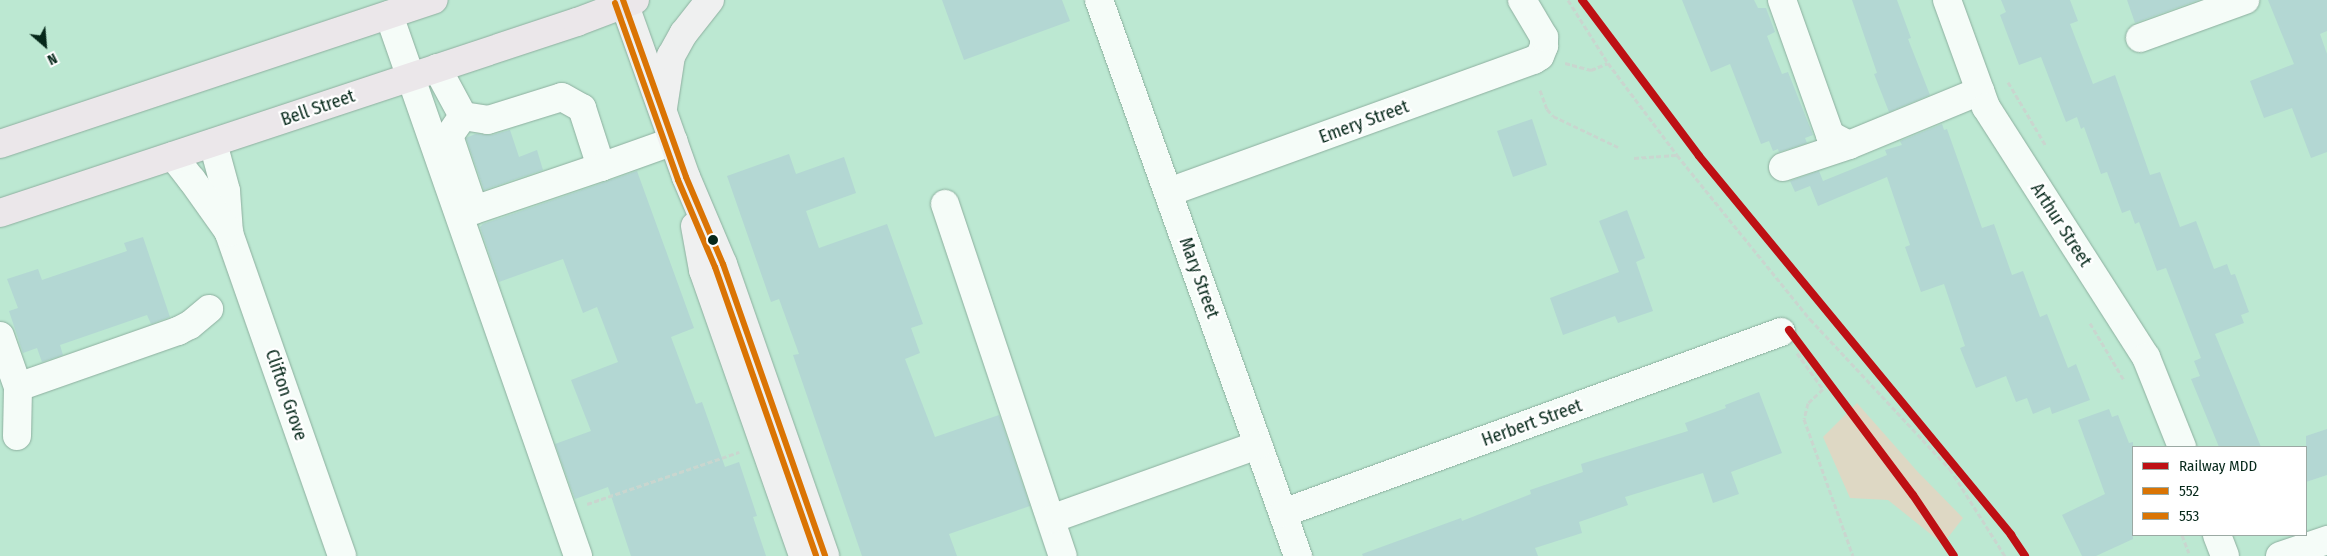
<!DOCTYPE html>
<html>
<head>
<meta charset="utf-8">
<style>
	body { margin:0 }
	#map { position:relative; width:2327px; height:556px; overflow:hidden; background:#bce8d2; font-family:"Fira Sans Condensed",sans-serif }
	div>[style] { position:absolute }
	.green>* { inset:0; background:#ded8c4 }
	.building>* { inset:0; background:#b3d7d3 }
	.path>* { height:3px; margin-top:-1.5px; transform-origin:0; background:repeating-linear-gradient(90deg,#c9d6cf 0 5px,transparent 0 7.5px) }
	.roads { filter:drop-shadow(0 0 1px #8daf9f) drop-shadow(0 0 1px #8daf9f) }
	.minor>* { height:28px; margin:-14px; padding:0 14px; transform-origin:14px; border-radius:14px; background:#f5fcf8 }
	.major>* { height:28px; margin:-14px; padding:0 14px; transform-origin:14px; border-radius:14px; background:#eff0f0 }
	.highway>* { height:28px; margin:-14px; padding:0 14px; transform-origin:14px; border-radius:14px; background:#ebe7ea }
	.bus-1>* { height:6px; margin:-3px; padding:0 3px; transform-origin:3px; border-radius:3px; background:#da7404 }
	.bus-2>* { height:6px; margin:-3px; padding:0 3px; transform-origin:3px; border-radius:3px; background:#da7404 }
	.rail-1>* { height:8px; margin:-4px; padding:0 4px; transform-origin:4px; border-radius:4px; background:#be1014 }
	.dots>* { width:14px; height:14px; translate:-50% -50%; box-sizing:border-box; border:2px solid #fff; border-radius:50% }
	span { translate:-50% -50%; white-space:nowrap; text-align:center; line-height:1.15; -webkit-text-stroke:4.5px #fff; paint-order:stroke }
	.street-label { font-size:18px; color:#06281a }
	.legend { position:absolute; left:2132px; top:446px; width:175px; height:90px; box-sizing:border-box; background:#fff; border:1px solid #9ba9a3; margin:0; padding:6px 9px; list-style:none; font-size:15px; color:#06281a }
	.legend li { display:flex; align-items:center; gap:10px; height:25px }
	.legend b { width:25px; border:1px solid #9ba9a3 }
	.north { position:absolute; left:20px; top:20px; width:50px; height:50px; -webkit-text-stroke:4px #fff; paint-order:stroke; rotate:153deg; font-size:14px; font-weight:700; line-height:20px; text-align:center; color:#06281a }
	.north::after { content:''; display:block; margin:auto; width:18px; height:22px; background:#06281a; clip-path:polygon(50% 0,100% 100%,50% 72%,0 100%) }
</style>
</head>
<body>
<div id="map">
	<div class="green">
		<div style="clip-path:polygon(1857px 403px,1917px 471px,1963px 518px,1943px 544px,1888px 500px,1850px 498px,1823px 437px)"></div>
	</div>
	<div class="building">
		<div style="clip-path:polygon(942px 0,1062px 0,1070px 21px,964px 60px)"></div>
		<div style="clip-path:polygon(1682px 0,1754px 0,1758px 8px,1766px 8px,1775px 32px,1767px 36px,1782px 74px,1788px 72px,1813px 135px,1805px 138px,1807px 143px,1779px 152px,1778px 149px,1773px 151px,1769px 141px,1761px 144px,1730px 64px,1711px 72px)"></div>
		<div style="clip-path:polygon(1852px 0,1897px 0,1911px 38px,1908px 39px,1930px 95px,1889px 112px,1874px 74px,1877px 73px)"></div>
		<div style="clip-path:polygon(2001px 0,2070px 0,2078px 21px,2070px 24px,2093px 84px,2115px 75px,2150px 175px,2160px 172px,2180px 227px,2196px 221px,2214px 269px,2227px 264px,2231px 275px,2235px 274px,2249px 312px,2241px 315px,2244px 323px,2215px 334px,2261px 447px,2219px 447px,2191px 379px,2200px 376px,2194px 361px,2201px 358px,2166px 268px,2157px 271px,2139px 222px,2135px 224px,2130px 210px,2122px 213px,2107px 172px,2101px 174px,2084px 127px,2081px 129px,2077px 117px,2066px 122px,2041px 57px,2019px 65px,2000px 15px,2006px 12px)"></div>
		<div style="clip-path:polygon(2127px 0,2199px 0,2135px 23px)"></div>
		<div style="clip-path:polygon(2268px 0,2327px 0,2327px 31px,2320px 34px,2327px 54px,2327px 152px,2311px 158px,2292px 108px,2264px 118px,2250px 81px,2294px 64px)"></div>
		<div style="clip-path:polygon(1532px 119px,1547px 165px,1513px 177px,1497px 131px)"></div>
		<div style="clip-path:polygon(1942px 124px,1944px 130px,1947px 129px,1982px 228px,1994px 224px,2012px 275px,2023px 271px,2040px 317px,2047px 314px,2068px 368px,2076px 364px,2090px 400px,2052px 414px,2050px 407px,2033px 414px,2027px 398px,2016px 402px,2006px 376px,1976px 388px,1960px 348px,1965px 346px,1944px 284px,1921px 292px,1905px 247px,1910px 245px,1887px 177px,1818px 206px,1810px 186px,1795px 192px,1790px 181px,1819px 171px,1823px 181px,1887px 155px,1885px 150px,1902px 145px,1900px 141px)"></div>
		<div style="clip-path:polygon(510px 130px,519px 157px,537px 150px,543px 170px,484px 190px,466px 138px,475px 134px,492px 135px)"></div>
		<div style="clip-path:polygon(789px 154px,796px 174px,844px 157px,856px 193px,806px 211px,819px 248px,887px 224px,923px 324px,911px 328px,920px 353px,905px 359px,935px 437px,999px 415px,1030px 506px,949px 534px,957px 556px,862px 556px,793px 355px,799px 354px,779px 299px,771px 302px,727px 176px)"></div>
		<div style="clip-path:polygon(637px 171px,694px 328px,671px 337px,696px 404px,702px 402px,725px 467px,739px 462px,757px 516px,753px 517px,766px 556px,631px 556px,608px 487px,575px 499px,555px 444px,591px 431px,571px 380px,618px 362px,597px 307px,583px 313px,563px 259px,499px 282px,480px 227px,483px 224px)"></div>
		<div style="clip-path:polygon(1627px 210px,1645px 258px,1636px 262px,1653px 311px,1618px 323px,1615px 316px,1563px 335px,1550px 298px,1619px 272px,1599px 221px)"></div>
		<div style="clip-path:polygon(143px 237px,170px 317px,151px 324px,147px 315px,60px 345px,63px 355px,42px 362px,37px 348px,23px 353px,9px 311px,18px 308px,7px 279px,38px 269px,42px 280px,127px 251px,124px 243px)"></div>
		<div style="clip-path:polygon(1759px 392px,1782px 453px,1731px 472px,1739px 494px,1713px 503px,1703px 473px,1625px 497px,1628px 505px,1579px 522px,1582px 533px,1535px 548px,1538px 556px,1363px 556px,1362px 554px,1461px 518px,1462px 521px,1531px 494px,1530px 490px,1583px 472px,1581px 464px,1688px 431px,1685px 423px,1726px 408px,1725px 405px)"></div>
		<div style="clip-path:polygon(2109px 409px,2112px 417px,2118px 415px,2129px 443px,2133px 442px,2133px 539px,2096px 556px,2082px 556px,2062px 515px,2105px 494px,2078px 420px)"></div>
		<div style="clip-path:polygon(2327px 429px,2327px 475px,2306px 482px,2306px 436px)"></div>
	</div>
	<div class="path">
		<div style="left:1568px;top:0;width:75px;rotate:57.6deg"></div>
		<div style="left:1608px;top:63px;width:115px;rotate:53.1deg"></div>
		<div style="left:1677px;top:155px;width:211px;rotate:51deg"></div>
		<div style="left:1810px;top:319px;width:205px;rotate:47deg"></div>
		<div style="left:1950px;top:469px;width:103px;rotate:57.7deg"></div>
		<div style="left:1565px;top:63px;width:27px;rotate:15deg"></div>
		<div style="left:1591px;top:70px;width:18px;rotate:-22deg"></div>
		<div style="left:2008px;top:82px;width:74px;rotate:59.3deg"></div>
		<div style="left:1540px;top:90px;width:20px;rotate:70deg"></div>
		<div style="left:1547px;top:109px;width:9px;rotate:49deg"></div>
		<div style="left:1553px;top:116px;width:72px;rotate:25.5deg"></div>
		<div style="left:1634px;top:158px;width:42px;rotate:-4.1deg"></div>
		<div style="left:2090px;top:323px;width:66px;rotate:59.2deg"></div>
		<div style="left:1797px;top:353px;width:44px;rotate:54.2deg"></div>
		<div style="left:1823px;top:389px;width:21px;rotate:137deg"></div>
		<div style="left:1808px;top:403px;width:16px;rotate:104deg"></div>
		<div style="left:1804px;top:419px;width:145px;rotate:70.3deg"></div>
		<div style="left:587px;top:504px;width:161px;rotate:-18.9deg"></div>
		<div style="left:2182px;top:535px;width:19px;rotate:69deg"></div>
	</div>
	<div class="roads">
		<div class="minor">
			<div style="left:1099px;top:0;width:591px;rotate:70.31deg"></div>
			<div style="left:1782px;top:0;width:143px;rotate:70.4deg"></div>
			<div style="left:1830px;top:135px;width:21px;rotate:28deg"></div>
			<div style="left:1849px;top:145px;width:142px;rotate:-22.4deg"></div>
			<div style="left:1947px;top:0;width:114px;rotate:70deg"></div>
			<div style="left:1986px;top:107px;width:297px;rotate:57.4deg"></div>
			<div style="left:2146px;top:357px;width:97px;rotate:68.2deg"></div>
			<div style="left:389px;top:15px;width:573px;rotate:70.74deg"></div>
			<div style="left:2140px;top:38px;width:112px;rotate:-19.9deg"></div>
			<div style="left:437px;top:68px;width:55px;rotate:61.6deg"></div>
			<div style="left:463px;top:116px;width:25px;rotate:9deg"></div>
			<div style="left:488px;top:120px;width:77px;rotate:-17.3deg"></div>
			<div style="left:562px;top:97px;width:23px;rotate:29deg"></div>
			<div style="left:582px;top:108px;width:62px;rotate:72.1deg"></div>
			<div style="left:601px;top:167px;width:77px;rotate:-19.6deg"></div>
			<div style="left:463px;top:116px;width:24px;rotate:125deg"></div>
			<div style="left:449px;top:136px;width:78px;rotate:71.3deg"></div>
			<div style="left:474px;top:210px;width:134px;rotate:-18.7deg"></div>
			<div style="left:213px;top:143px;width:50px;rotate:74.8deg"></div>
			<div style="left:226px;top:191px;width:42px;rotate:85.9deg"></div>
			<div style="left:229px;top:233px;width:342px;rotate:70.7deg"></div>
			<div style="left:173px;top:156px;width:31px;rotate:52deg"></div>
			<div style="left:192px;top:180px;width:64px;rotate:54.6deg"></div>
			<div style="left:1783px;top:167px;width:70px;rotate:-18.4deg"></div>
			<div style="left:1169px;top:192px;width:388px;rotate:-19.9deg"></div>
			<div style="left:1534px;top:60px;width:7px;rotate:-34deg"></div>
			<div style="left:1540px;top:56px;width:11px;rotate:-68deg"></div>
			<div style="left:1544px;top:46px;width:9px;rotate:-90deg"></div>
			<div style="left:1544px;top:37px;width:43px;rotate:-120.7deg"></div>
			<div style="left:945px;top:204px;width:371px;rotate:71.5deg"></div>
			<div style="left:0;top:336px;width:54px;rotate:70.6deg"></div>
			<div style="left:17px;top:436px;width:49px;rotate:-88.8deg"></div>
			<div style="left:18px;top:387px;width:170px;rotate:-19.3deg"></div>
			<div style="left:178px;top:331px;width:13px;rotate:-27deg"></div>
			<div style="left:190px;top:325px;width:25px;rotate:-40deg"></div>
			<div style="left:1283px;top:513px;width:530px;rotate:-19.97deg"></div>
			<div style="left:1051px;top:519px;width:220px;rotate:-19.7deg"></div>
			<div style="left:2217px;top:535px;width:22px;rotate:69deg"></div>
			<div style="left:2280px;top:556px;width:50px;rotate:-18.8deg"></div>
		</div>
		<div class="major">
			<div style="left:623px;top:0;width:188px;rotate:70.4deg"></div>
			<div style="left:686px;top:177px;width:95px;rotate:67deg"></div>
			<div style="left:723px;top:264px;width:309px;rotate:70.7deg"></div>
			<div style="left:663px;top:108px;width:53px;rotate:-81.3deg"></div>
			<div style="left:671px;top:56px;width:26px;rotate:-61deg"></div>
			<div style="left:684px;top:33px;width:42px;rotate:-51.8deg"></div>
			<div style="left:695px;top:226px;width:45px;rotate:79.7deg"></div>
			<div style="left:703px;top:270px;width:303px;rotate:70.7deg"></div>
		</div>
		<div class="highway">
			<div style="left:0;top:144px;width:457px;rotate:-18.4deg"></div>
			<div style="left:0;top:213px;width:608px;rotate:-18.32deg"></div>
			<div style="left:577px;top:22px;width:62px;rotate:-20.8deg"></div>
		</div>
	</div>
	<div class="bus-1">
		<div style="left:623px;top:0;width:188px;rotate:70.4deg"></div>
		<div style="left:686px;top:177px;width:95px;rotate:67deg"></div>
		<div style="left:723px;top:264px;width:309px;rotate:70.7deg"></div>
	</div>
	<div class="bus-2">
		<div style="left:615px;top:3px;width:188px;rotate:70.4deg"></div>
		<div style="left:678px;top:180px;width:95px;rotate:67deg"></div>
		<div style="left:715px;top:267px;width:306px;rotate:70.7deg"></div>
	</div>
	<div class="rail-1">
		<div style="left:1582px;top:0;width:195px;rotate:53.1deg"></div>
		<div style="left:1699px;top:156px;width:491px;rotate:50.5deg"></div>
		<div style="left:2011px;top:535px;width:25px;rotate:56deg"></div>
		<div style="left:1789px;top:330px;width:206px;rotate:53.1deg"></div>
		<div style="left:1913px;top:495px;width:73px;rotate:56.1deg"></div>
	</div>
	<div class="dots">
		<div style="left:713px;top:240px;background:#06281a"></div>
	</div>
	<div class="street-label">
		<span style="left:318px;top:108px;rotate:-19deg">Bell Street</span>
		<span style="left:1364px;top:122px;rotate:-20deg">Emery Street</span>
		<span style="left:2061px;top:225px;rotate:57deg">Arthur Street</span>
		<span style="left:1199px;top:278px;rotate:70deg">Mary Street</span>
		<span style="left:286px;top:395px;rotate:71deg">Clifton Grove</span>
		<span style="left:1532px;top:423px;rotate:-20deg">Herbert Street</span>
	</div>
	<ul class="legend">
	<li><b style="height:6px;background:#be1014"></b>Railway MDD</li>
	<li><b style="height:6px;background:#da7404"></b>552</li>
	<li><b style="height:6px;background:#da7404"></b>553</li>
	</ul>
	<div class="north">N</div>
</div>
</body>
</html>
